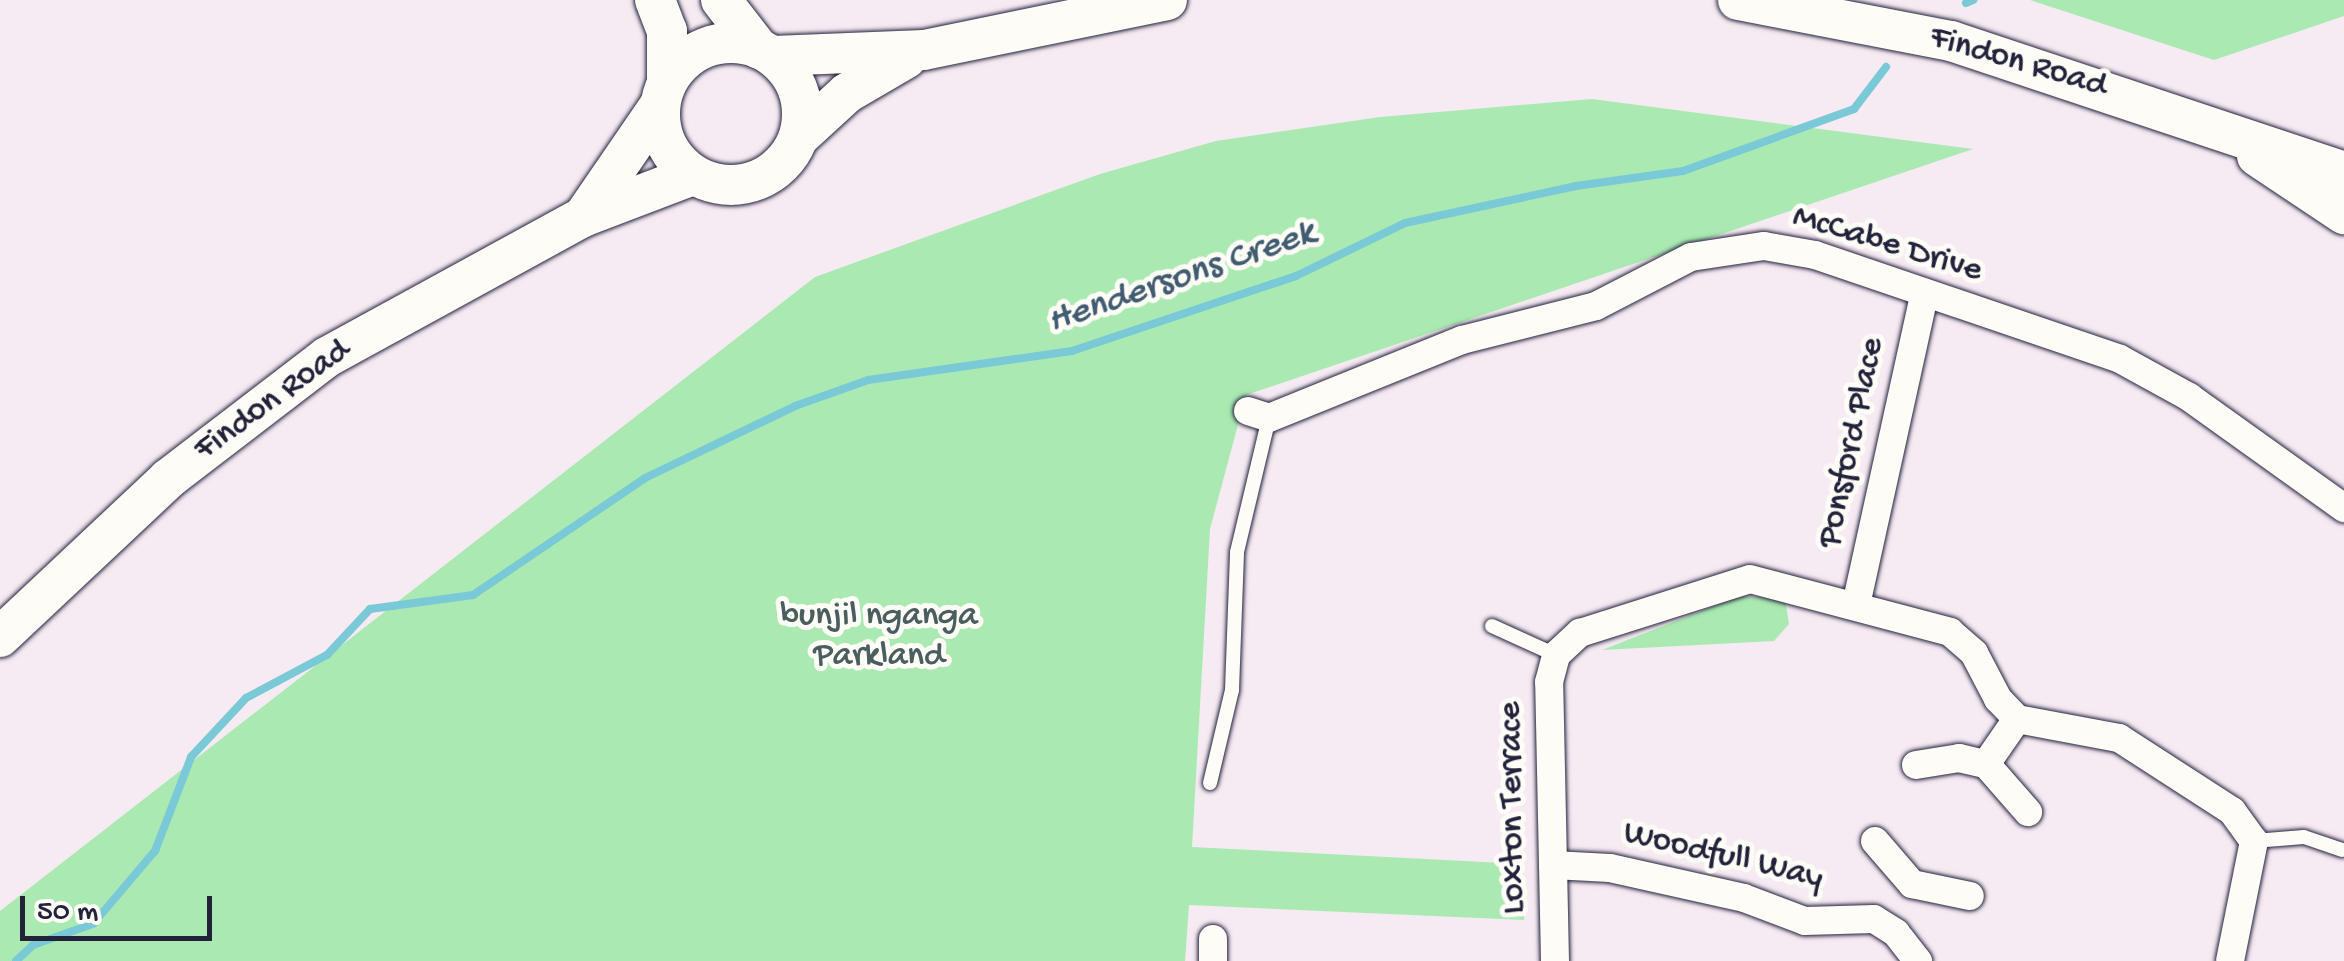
<!DOCTYPE html>
<html>
<head>
<meta charset="utf-8">
<style>
	body { margin:0 }
	#map { position:relative; width:2344px; height:961px; overflow:hidden; background:#f6eaf3; font-family:"Gochi Hand",sans-serif }
	div>[style] { position:absolute }
	.green>* { inset:0; background:#aaeab2 }
	.stream>* { height:8px; margin:-4px; padding:0 4px; transform-origin:4px; border-radius:4px; background:#7ac9d6 }
	.roads { filter:drop-shadow(0 0 2px #22223b) drop-shadow(0 0 2px #22223b) }
	.lane>* { height:14px; margin:-7px; padding:0 7px; transform-origin:7px; border-radius:7px; background:#fdfcf7 }
	.street>* { height:28px; margin:-14px; padding:0 14px; transform-origin:14px; border-radius:14px; background:#fdfcf7 }
	.secondary>* { height:40px; margin:-20px; padding:0 20px; transform-origin:20px; border-radius:20px; background:#fdfcf7 }
	.secondary>.ring { margin:-20px; padding:0; box-sizing:content-box; background:none; border:40px solid #fdfcf7; border-radius:50% }
	span { translate:-50% -50%; white-space:nowrap; text-align:center; line-height:1.15; -webkit-text-stroke:10px #fdfcf7; paint-order:stroke }
	.street-label { font-size:35px; color:#22223b }
	.park-label { font-size:35px; color:#4b5e5f }
	.water-label { font-size:38px; color:#415c71; font-style:italic }
	.scale { position:absolute; left:20px; top:896px; width:192px; height:45px; box-sizing:border-box; border:5px solid #22223b; border-top:0; padding-left:12px; font-size:30px; line-height:35px; white-space:nowrap; color:#22223b; -webkit-text-stroke:8px #fdfcf7; paint-order:stroke }
</style>
</head>
<body>
<div id="map">
	<div class="green">
		<div style="clip-path:polygon(2030px 0,2344px 0,2344px 16px,2214px 60px)"></div>
		<div style="clip-path:polygon(1592px 99px,1973px 149px,1246px 395px,1210px 529px,1192px 847px,1523px 864px,1524px 920px,1189px 905px,1185px 961px,0 961px,0 911px,815px 277px,1100px 174px,1216px 141px,1380px 117px)"></div>
		<div style="clip-path:polygon(1740px 596px,1785px 599px,1789px 624px,1774px 641px,1602px 650px)"></div>
	</div>
	<div class="stream">
		<div style="left:1966px;top:3px;width:8px;rotate:-23deg"></div>
		<div style="left:16px;top:961px;width:23px;rotate:-43deg"></div>
		<div style="left:33px;top:945px;width:64px;rotate:-19.3deg"></div>
		<div style="left:93px;top:924px;width:96px;rotate:-49.7deg"></div>
		<div style="left:155px;top:851px;width:101px;rotate:-69deg"></div>
		<div style="left:191px;top:757px;width:81px;rotate:-47deg"></div>
		<div style="left:246px;top:698px;width:92px;rotate:-28deg"></div>
		<div style="left:327px;top:655px;width:63px;rotate:-46.9deg"></div>
		<div style="left:370px;top:609px;width:104px;rotate:-7.7deg"></div>
		<div style="left:473px;top:595px;width:208px;rotate:-34.2deg"></div>
		<div style="left:645px;top:478px;width:166px;rotate:-25.6deg"></div>
		<div style="left:795px;top:406px;width:77px;rotate:-19.6deg"></div>
		<div style="left:868px;top:380px;width:206px;rotate:-8.1deg"></div>
		<div style="left:1072px;top:351px;width:236px;rotate:-18.5deg"></div>
		<div style="left:1296px;top:276px;width:121px;rotate:-25.9deg"></div>
		<div style="left:1405px;top:223px;width:175px;rotate:-12.2deg"></div>
		<div style="left:1576px;top:186px;width:108px;rotate:-8deg"></div>
		<div style="left:1683px;top:171px;width:182px;rotate:-19.9deg"></div>
		<div style="left:1854px;top:109px;width:53px;rotate:-52.7deg"></div>
	</div>
	<div class="roads">
		<div class="lane">
			<div style="left:1492px;top:626px;width:70px;rotate:24.4deg"></div>
			<div style="left:1210px;top:783px;width:96px;rotate:-76.7deg"></div>
			<div style="left:1232px;top:690px;width:138px;rotate:-87.9deg"></div>
			<div style="left:1237px;top:552px;width:138px;rotate:-76.6deg"></div>
			<div style="left:2254px;top:841px;width:50px;rotate:-4.6deg"></div>
			<div style="left:2304px;top:837px;width:40px;rotate:18.9deg"></div>
		</div>
		<div class="street">
			<div style="left:1248px;top:411px;width:22px;rotate:18deg"></div>
			<div style="left:1269px;top:418px;width:208px;rotate:-22deg"></div>
			<div style="left:1462px;top:340px;width:138px;rotate:-14.2deg"></div>
			<div style="left:1596px;top:306px;width:107px;rotate:-27.3deg"></div>
			<div style="left:1691px;top:257px;width:74px;rotate:-8.6deg"></div>
			<div style="left:1764px;top:246px;width:52px;rotate:10deg"></div>
			<div style="left:1815px;top:255px;width:322px;rotate:18.8deg"></div>
			<div style="left:2120px;top:359px;width:79px;rotate:28.8deg"></div>
			<div style="left:2189px;top:397px;width:191px;rotate:35.6deg"></div>
			<div style="left:1856px;top:605px;width:315px;rotate:-77.6deg"></div>
			<div style="left:1986px;top:764px;width:55px;rotate:-55.4deg"></div>
			<div style="left:1916px;top:765px;width:44px;rotate:-9.2deg"></div>
			<div style="left:1959px;top:758px;width:28px;rotate:13deg"></div>
			<div style="left:1986px;top:764px;width:64px;rotate:48.8deg"></div>
			<div style="left:1875px;top:841px;width:57px;rotate:49.3deg"></div>
			<div style="left:1912px;top:884px;width:59px;rotate:11.7deg"></div>
			<div style="left:1553px;top:865px;width:57px;rotate:3deg"></div>
			<div style="left:1610px;top:868px;width:137px;rotate:12.6deg"></div>
			<div style="left:1744px;top:898px;width:65px;rotate:20.7deg"></div>
			<div style="left:1805px;top:921px;width:69px;rotate:-1.7deg"></div>
			<div style="left:1874px;top:919px;width:26px;rotate:32deg"></div>
			<div style="left:1896px;top:933px;width:36px;rotate:52deg"></div>
			<div style="left:1213px;top:939px;width:22px;rotate:90deg"></div>
			<div style="left:1555px;top:961px;width:279px;rotate:-91.2deg"></div>
			<div style="left:1549px;top:682px;width:28px;rotate:-75deg"></div>
			<div style="left:1556px;top:655px;width:33px;rotate:-43deg"></div>
			<div style="left:1580px;top:633px;width:178px;rotate:-17.6deg"></div>
			<div style="left:1750px;top:579px;width:207px;rotate:14.8deg"></div>
			<div style="left:1950px;top:632px;width:32px;rotate:41deg"></div>
			<div style="left:1974px;top:653px;width:52px;rotate:62.4deg"></div>
			<div style="left:1998px;top:699px;width:28px;rotate:46deg"></div>
			<div style="left:2017px;top:719px;width:104px;rotate:10.6deg"></div>
			<div style="left:2119px;top:738px;width:135px;rotate:32.9deg"></div>
			<div style="left:2232px;top:811px;width:37px;rotate:54deg"></div>
			<div style="left:2254px;top:841px;width:122px;rotate:101.3deg"></div>
		</div>
		<div class="secondary">
			<div style="left:655px;top:0;width:33px;rotate:69deg"></div>
			<div style="left:667px;top:31px;width:50px;rotate:90deg"></div>
			<div style="left:721px;top:0;width:62px;rotate:52.2deg"></div>
			<div style="left:1738px;top:0;width:217px;rotate:10.9deg"></div>
			<div style="left:1951px;top:41px;width:414px;rotate:18.4deg"></div>
			<div class="ring" style="left:660px;top:43px;width:102px;height:102px"></div>
			<div style="left:773px;top:56px;width:151px;rotate:-2.3deg"></div>
			<div style="left:924px;top:50px;width:248px;rotate:-11.6deg"></div>
			<div style="left:799px;top:137px;width:65px;rotate:-42.5deg"></div>
			<div style="left:847px;top:93px;width:69px;rotate:-30.3deg"></div>
			<div style="left:2257px;top:156px;width:105px;rotate:33.7deg"></div>
			<div style="left:583px;top:217px;width:136px;rotate:-55.5deg"></div>
			<div style="left:0;top:637px;width:231px;rotate:-43.2deg"></div>
			<div style="left:168px;top:479px;width:200px;rotate:-37.5deg"></div>
			<div style="left:327px;top:357px;width:292px;rotate:-28.7deg"></div>
			<div style="left:583px;top:217px;width:118px;rotate:-20.9deg"></div>
		</div>
	</div>
	<div class="street-label">
		<span style="left:2018px;top:63px;rotate:16deg">Findon Road</span>
		<span style="left:1887px;top:245px;rotate:17deg">McCabe Drive</span>
		<span style="left:273px;top:401px;rotate:-36deg">Findon Road</span>
		<span style="left:1853px;top:443px;rotate:-78deg">Ponsford Place</span>
		<span style="left:1514px;top:808px;rotate:-91deg">Loxton Terrace</span>
		<span style="left:1723px;top:857px;rotate:13deg">Woodfull Way</span>
	</div>
	<div class="park-label">
		<span style="left:879px;top:637px">bunjil nganga<br>Parkland</span>
	</div>
	<div class="water-label">
		<span style="left:1182px;top:279px;rotate:-19deg">Hendersons Creek</span>
	</div>
	<div class="scale">50 m</div>
</div>
</body>
</html>
